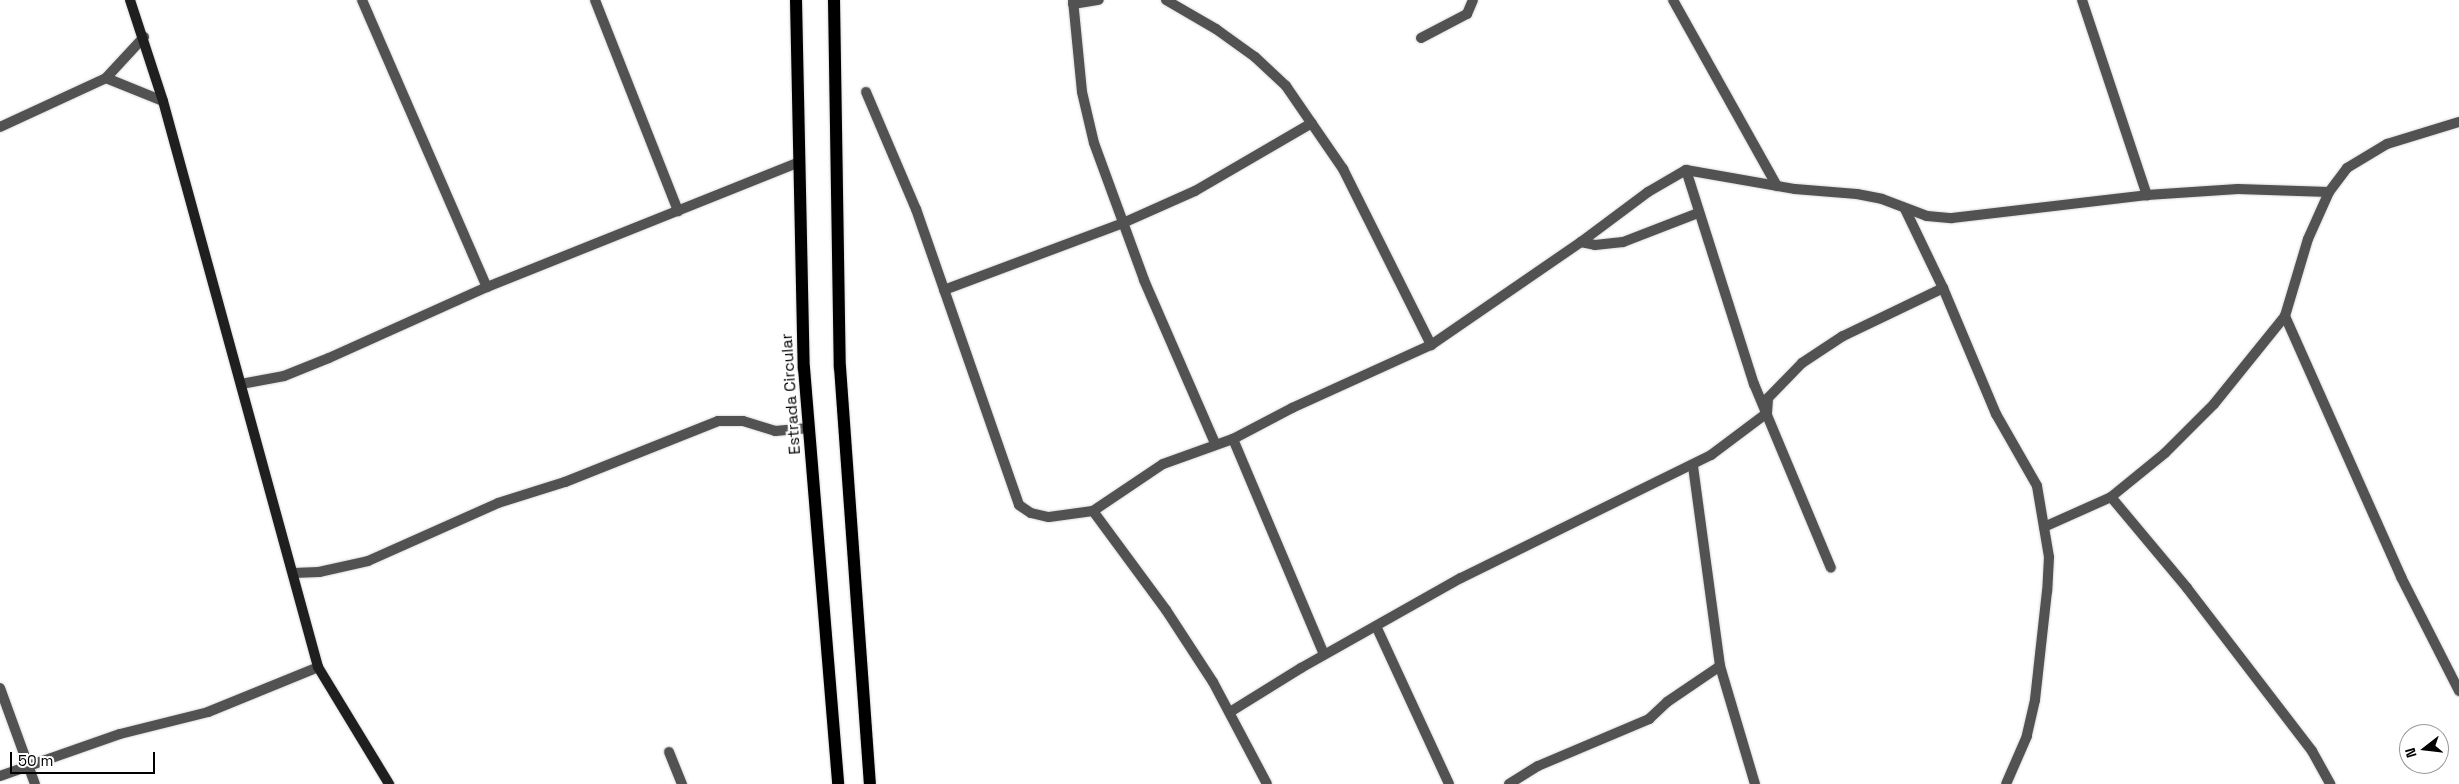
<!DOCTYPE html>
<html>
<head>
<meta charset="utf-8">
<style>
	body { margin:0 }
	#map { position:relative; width:2459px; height:784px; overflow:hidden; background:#fff; font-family:"Space Grotesk",sans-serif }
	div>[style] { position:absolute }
	.roads { filter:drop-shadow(0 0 1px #dbdbdb) drop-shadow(0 0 1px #dbdbdb) }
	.street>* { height:10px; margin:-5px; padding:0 5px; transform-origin:5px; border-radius:5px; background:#525252 }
	.secondary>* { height:10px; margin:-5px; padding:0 5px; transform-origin:5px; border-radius:5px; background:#1f1f1f }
	.primary>* { height:12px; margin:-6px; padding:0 6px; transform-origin:6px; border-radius:6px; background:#000 }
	span { translate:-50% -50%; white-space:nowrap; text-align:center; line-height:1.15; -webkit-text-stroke:4.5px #fff; paint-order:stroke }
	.street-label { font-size:16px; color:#000 }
	.north { position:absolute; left:2399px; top:724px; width:50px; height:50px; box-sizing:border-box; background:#fff; border:1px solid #999; border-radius:50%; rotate:254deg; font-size:14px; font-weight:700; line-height:20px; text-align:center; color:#000 }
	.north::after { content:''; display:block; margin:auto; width:18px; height:22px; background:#000; clip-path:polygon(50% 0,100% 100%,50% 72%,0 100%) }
	.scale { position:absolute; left:10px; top:752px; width:145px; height:22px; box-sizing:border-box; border:2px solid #000; border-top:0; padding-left:6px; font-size:15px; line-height:18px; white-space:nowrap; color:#000; -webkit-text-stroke:4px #fff; paint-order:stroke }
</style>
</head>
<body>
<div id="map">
	<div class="roads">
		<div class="street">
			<div style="left:362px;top:0;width:313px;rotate:66.5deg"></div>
			<div style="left:595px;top:0;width:227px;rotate:68.5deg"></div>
			<div style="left:1073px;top:0;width:92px;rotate:84.4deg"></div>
			<div style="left:1082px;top:92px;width:52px;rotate:76.8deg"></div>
			<div style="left:1094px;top:143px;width:146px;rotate:69.9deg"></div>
			<div style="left:1144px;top:280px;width:178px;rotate:66.5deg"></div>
			<div style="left:1166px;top:0;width:58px;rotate:30.1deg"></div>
			<div style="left:1216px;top:29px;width:48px;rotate:35.7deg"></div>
			<div style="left:1255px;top:57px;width:42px;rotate:43.1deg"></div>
			<div style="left:1286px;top:86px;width:101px;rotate:55.5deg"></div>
			<div style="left:1343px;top:169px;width:197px;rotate:63.4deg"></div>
			<div style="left:1673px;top:0;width:213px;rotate:60.8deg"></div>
			<div style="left:2082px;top:0;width:206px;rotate:71.6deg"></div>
			<div style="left:1073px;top:4px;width:26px;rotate:-9deg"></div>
			<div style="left:1421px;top:38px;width:52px;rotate:-27.6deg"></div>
			<div style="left:1467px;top:14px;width:15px;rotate:-67deg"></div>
			<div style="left:106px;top:78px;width:61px;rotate:22deg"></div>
			<div style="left:866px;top:92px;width:127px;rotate:66.9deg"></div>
			<div style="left:916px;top:209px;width:313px;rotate:70.8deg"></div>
			<div style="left:1019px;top:505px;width:14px;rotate:34deg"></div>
			<div style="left:1031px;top:513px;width:18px;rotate:13deg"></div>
			<div style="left:1049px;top:517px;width:44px;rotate:-7.8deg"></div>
			<div style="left:1093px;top:511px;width:84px;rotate:-33.9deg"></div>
			<div style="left:1163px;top:464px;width:74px;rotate:-19.7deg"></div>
			<div style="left:1233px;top:439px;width:67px;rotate:-27.7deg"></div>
			<div style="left:1292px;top:408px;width:153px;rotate:-24.4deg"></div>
			<div style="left:1431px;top:345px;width:182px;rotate:-34.5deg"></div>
			<div style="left:1581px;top:242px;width:84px;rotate:-36.7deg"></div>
			<div style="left:1648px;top:192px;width:44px;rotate:-30.1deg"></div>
			<div style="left:1686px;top:170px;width:111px;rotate:9.9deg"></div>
			<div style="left:1795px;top:189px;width:62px;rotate:4.6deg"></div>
			<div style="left:1857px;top:194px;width:25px;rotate:11deg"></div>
			<div style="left:1882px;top:199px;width:48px;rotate:20.7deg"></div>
			<div style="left:1927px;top:216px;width:25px;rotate:5deg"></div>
			<div style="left:1952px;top:218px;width:196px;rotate:-6.7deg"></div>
			<div style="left:2147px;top:195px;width:91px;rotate:-3.8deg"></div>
			<div style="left:2238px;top:189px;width:91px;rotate:1.9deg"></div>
			<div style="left:0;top:127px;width:117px;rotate:-24.8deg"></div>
			<div style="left:106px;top:78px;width:56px;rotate:-47.2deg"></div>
			<div style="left:1686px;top:170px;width:225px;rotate:72.4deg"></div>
			<div style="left:1754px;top:384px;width:199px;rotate:67.3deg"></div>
			<div style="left:1905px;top:209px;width:88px;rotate:64.3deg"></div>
			<div style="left:1943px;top:288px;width:137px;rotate:67.2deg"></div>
			<div style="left:1996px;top:414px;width:83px;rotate:60.3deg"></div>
			<div style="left:2037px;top:486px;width:72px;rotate:80.4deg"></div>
			<div style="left:2049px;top:557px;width:34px;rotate:93deg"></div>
			<div style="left:2047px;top:591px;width:110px;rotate:96.3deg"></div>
			<div style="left:2035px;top:700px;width:37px;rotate:103deg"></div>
			<div style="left:2027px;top:736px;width:52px;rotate:113.6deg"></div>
			<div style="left:1581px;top:242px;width:14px;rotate:12deg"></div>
			<div style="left:1595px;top:245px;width:28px;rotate:-6deg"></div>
			<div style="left:1623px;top:242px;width:80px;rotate:-21.1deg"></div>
			<div style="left:944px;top:290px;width:191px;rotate:-20.5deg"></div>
			<div style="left:1123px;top:223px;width:79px;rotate:-24deg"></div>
			<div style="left:1195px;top:191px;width:135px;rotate:-30.2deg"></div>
			<div style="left:2285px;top:316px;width:286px;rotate:66deg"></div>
			<div style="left:2401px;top:577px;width:128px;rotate:63deg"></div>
			<div style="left:241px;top:384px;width:44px;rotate:-10.5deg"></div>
			<div style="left:284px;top:376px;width:48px;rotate:-21.8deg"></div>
			<div style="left:329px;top:358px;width:173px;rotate:-24.2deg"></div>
			<div style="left:487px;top:287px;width:336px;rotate:-21.8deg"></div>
			<div style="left:1233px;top:439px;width:233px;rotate:67.1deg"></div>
			<div style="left:1693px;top:466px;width:202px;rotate:82.3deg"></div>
			<div style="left:1720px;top:666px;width:123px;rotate:73.5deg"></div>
			<div style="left:2111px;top:497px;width:119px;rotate:50.1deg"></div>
			<div style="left:2187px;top:588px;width:205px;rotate:52.5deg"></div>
			<div style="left:2312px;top:751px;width:38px;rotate:61deg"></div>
			<div style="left:1093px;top:511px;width:123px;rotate:53.6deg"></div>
			<div style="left:1166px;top:610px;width:86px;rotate:56.9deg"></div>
			<div style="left:1213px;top:682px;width:115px;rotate:62.1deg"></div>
			<div style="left:2044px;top:527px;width:73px;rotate:-24.1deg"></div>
			<div style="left:2111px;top:497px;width:70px;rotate:-39.2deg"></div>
			<div style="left:2165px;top:453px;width:69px;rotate:-45deg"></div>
			<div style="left:2214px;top:404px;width:113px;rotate:-51.1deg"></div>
			<div style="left:2285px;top:316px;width:80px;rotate:-73.4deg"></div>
			<div style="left:2308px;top:239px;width:51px;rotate:-65.9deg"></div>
			<div style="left:2329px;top:192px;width:30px;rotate:-53deg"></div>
			<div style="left:2347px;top:168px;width:47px;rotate:-31deg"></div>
			<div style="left:2387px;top:144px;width:75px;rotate:-17deg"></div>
			<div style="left:293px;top:573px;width:26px;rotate:-2deg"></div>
			<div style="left:319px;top:572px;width:50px;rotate:-12.7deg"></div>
			<div style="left:368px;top:561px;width:142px;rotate:-24deg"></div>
			<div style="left:498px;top:503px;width:70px;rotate:-17.4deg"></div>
			<div style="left:565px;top:482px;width:165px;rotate:-21.7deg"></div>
			<div style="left:718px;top:421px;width:25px"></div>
			<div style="left:743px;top:421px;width:34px;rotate:17deg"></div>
			<div style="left:775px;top:431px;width:34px;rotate:-5deg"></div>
			<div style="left:1376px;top:626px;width:174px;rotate:65.2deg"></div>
			<div style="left:0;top:688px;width:102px;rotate:70deg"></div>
			<div style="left:1230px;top:712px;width:84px;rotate:-31.8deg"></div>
			<div style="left:1301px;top:668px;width:184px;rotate:-29.4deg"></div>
			<div style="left:1461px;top:578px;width:279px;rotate:-26.2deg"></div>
			<div style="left:1711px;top:455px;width:70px;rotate:-36.9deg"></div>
			<div style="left:1767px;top:413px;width:15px;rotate:-86deg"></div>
			<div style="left:1768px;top:398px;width:49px;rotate:-45.8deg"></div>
			<div style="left:1802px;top:363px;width:49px;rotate:-33.4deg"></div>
			<div style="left:1843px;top:336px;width:111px;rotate:-25.6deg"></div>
			<div style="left:669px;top:752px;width:35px;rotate:68deg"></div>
			<div style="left:0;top:776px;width:127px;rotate:-19.3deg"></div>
			<div style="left:120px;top:734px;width:91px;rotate:-14deg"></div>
			<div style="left:208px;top:712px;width:119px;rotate:-22.2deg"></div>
			<div style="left:1509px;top:784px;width:34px;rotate:-32deg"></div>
			<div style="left:1538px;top:766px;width:121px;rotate:-22.9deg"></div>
			<div style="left:1649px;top:719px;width:25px;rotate:-43deg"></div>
			<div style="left:1667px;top:702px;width:64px;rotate:-34.2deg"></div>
		</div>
		<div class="secondary">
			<div style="left:130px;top:0;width:106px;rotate:71.9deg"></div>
			<div style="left:163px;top:101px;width:587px;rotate:74.68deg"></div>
			<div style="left:318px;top:667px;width:137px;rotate:58.7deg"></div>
		</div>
		<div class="primary">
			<div style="left:796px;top:0;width:368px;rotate:88.8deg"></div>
			<div style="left:804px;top:368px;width:417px;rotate:85.3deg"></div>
			<div style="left:834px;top:0;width:367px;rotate:89.1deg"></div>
			<div style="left:840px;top:367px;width:418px;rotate:85.9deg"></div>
		</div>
	</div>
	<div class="street-label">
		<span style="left:791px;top:394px;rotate:-94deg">Estrada Circular</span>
	</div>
	<div class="north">N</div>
	<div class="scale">50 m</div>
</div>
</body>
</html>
